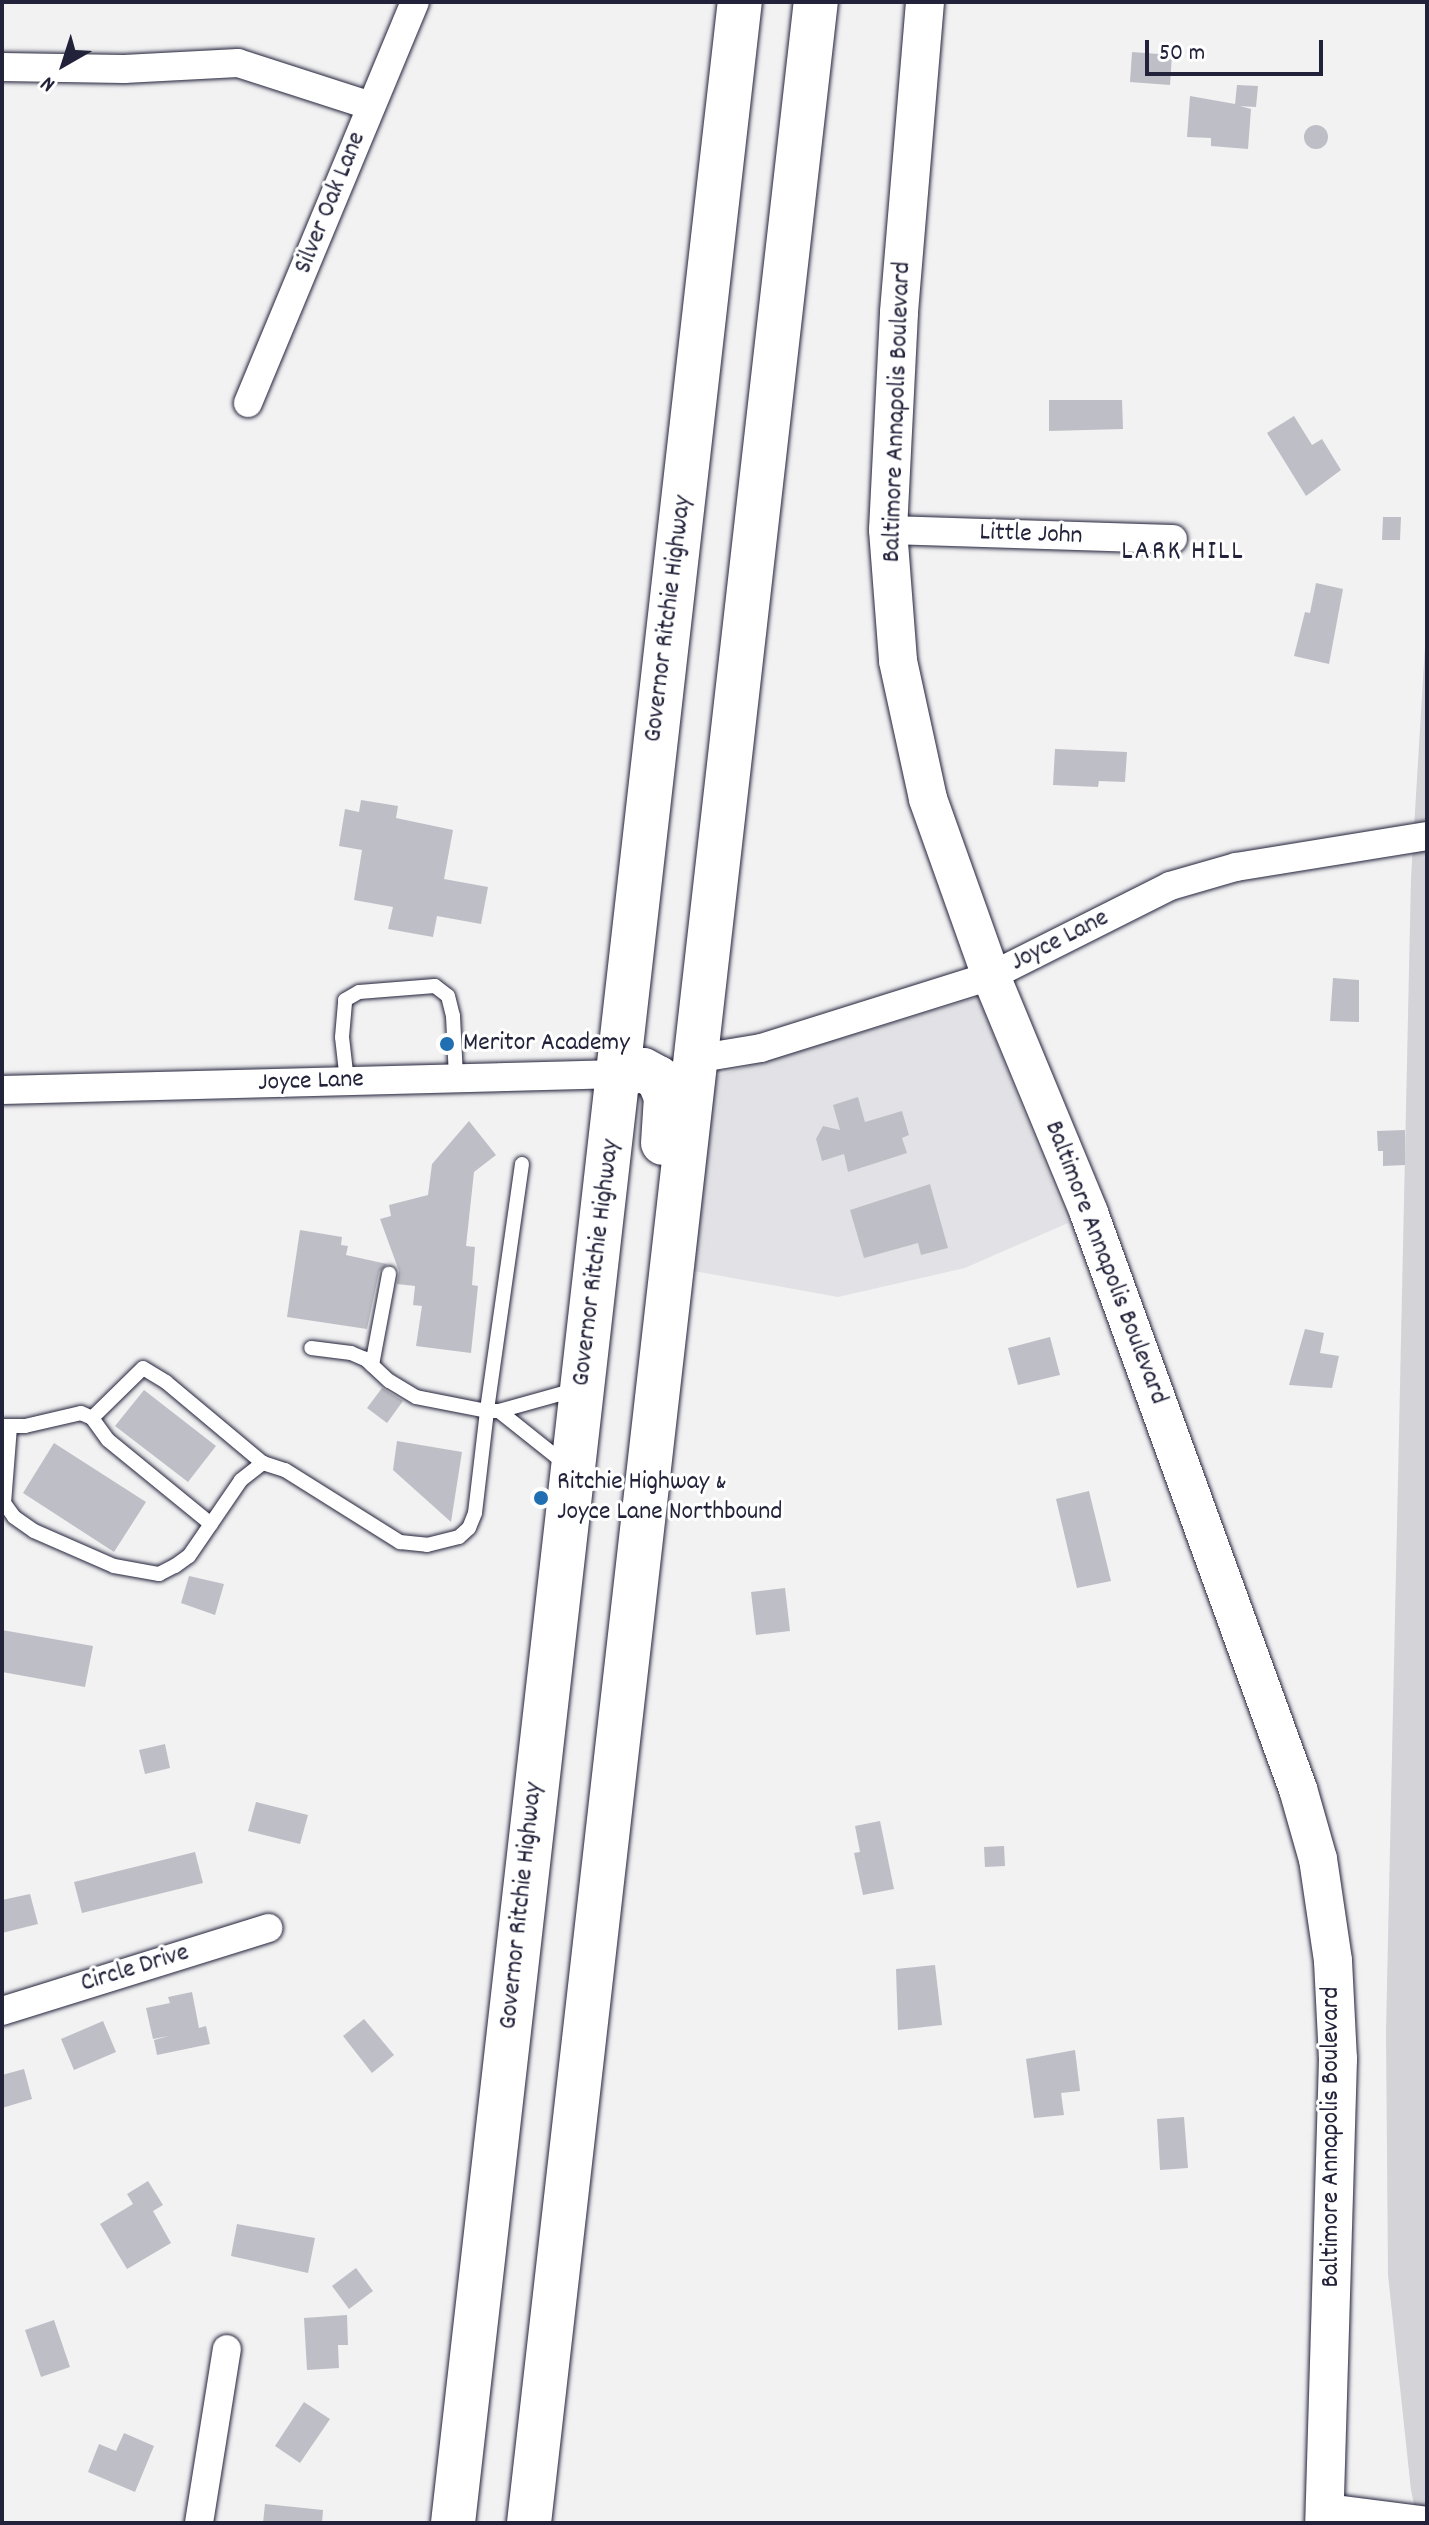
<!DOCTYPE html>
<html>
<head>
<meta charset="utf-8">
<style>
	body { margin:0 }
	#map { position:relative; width:1429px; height:2525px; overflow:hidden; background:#f2f2f3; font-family:Dekko,sans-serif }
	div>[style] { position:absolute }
	.built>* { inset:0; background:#e2e2e6 }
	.green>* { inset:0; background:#d3d3d8 }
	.building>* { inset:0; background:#bebec6 }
	.round { border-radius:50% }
	.roads { filter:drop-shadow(0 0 2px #22223b) drop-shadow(0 0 2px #22223b) }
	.lane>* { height:14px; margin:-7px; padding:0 7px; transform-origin:7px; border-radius:7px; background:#fff }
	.street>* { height:28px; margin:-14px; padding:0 14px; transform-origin:14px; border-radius:14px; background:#fff }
	.secondary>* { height:38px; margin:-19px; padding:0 19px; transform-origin:19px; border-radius:19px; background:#fff }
	.highway>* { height:44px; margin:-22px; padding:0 22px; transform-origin:22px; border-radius:22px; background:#fff }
	.dots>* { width:22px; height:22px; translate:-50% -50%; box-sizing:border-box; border:4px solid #fff; border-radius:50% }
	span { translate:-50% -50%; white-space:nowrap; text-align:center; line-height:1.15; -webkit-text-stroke:6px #fff; paint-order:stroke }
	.street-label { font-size:26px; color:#22223b }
	.poi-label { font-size:26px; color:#22223b }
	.left { translate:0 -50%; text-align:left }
	.neighbourhood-label { font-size:28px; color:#22223b; letter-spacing:2px }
	.frame { position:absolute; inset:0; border:4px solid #22223b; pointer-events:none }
	.north { position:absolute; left:24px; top:24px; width:80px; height:80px; -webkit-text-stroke:6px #fff; paint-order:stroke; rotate:219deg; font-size:22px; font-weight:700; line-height:32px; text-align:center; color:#22223b }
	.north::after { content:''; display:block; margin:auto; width:28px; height:36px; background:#22223b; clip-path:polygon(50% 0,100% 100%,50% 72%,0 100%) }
	.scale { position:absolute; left:1145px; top:40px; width:178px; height:36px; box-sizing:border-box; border:4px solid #22223b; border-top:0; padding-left:10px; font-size:24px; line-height:28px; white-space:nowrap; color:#22223b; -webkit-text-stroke:6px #fff; paint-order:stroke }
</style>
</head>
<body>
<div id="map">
	<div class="built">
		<div style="clip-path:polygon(978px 997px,1068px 1223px,965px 1268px,838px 1297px,694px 1271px,715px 1076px)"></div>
	</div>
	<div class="green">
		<div style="clip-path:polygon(1427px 613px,1427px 2523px,1418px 2523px,1411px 2490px,1388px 2275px,1386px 2032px,1411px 878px)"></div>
	</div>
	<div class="building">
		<div style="clip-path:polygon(1132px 52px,1172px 55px,1170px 85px,1130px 82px)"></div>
		<div style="clip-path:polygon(1237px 85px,1258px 86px,1256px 107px,1240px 106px,1251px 109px,1248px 149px,1211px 146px,1211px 138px,1187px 137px,1190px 96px,1235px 104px)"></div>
		<div class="round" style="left:1304px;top:125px;width:24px;height:24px"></div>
		<div style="clip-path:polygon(1049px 400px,1122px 400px,1123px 429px,1049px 431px)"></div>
		<div style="clip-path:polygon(1294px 416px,1312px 445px,1322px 439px,1341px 470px,1306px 496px,1267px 433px)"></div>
		<div style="clip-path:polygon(1383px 517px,1401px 517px,1400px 540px,1382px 540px)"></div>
		<div style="clip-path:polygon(1316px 583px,1343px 589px,1329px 664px,1294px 656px,1305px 612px,1310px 613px)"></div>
		<div style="clip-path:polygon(1055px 749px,1127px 752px,1125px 782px,1099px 781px,1098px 787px,1053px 785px)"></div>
		<div style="clip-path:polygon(361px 800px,398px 806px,396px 818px,453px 830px,444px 879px,488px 887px,481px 924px,437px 916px,433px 937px,388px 929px,393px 907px,354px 900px,362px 850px,339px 846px,345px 809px,359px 812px)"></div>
		<div style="clip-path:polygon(1333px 978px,1359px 980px,1359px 1022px,1330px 1021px)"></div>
		<div style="clip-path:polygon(858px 1097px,865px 1122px,902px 1111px,909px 1135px,902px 1138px,907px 1153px,848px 1172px,844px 1154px,822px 1161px,816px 1139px,823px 1126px,840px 1130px,833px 1105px)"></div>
		<div style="clip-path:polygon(469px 1121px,496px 1155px,474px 1172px,466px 1246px,475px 1247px,472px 1285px,478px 1286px,471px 1353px,416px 1346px,422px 1306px,413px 1305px,415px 1286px,397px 1284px,399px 1271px,380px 1219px,391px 1216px,389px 1205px,428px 1195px,432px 1164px)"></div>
		<div style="clip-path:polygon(1405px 1130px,1405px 1165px,1383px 1166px,1383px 1151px,1378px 1151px,1377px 1131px)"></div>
		<div style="clip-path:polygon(930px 1184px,948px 1248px,921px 1255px,918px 1243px,864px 1258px,850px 1210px)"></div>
		<div style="clip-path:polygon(300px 1230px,342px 1237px,341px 1245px,348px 1246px,346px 1255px,387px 1264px,379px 1272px,367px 1329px,287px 1317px)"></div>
		<div style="clip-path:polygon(1305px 1329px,1324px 1333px,1320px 1353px,1339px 1356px,1332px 1388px,1289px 1385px)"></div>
		<div style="clip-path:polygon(1050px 1337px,1060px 1375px,1018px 1385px,1008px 1348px)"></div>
		<div style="clip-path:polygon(382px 1388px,403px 1401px,387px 1423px,367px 1408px)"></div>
		<div style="clip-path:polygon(144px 1390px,216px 1446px,188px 1482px,115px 1426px)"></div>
		<div style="clip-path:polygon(397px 1441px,462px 1452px,451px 1522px,393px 1470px)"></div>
		<div style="clip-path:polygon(54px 1443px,146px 1502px,114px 1552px,23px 1493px)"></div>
		<div style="clip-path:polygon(1089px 1491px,1111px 1581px,1077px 1588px,1056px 1499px)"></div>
		<div style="clip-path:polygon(189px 1576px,224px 1584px,215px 1615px,181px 1603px)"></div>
		<div style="clip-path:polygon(785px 1588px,790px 1631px,756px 1635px,751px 1592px)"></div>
		<div style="clip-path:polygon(2px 1630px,93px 1646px,85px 1687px,2px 1672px)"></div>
		<div style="clip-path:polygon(165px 1744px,170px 1768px,145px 1774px,139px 1750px)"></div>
		<div style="clip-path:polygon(256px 1802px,308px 1815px,300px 1844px,248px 1831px)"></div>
		<div style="clip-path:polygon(880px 1821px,894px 1889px,863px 1895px,854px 1853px,860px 1852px,855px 1826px)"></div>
		<div style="clip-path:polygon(1004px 1846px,1005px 1866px,985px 1867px,984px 1847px)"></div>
		<div style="clip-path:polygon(195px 1852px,203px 1883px,82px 1913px,74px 1882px)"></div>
		<div style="clip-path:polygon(30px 1894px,38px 1924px,2px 1933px,2px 1900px)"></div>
		<div style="clip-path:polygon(935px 1965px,942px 2025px,898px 2030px,896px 1969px)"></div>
		<div style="clip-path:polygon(192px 1992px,199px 2028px,206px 2026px,210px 2044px,157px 2055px,154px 2040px,169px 2036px,153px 2039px,146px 2008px,170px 2003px,168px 1997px)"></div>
		<div style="clip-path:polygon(364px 2019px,394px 2055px,372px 2073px,343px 2036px)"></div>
		<div style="clip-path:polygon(103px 2021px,116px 2052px,74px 2070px,61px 2039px)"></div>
		<div style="clip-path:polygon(1075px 2050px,1080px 2091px,1061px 2093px,1064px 2115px,1034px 2118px,1026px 2059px)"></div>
		<div style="clip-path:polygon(24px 2069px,32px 2099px,2px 2108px,2px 2075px)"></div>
		<div style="clip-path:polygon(1184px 2117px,1188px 2168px,1160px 2170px,1157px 2119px)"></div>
		<div style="clip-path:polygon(148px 2181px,163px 2205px,153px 2211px,171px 2243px,127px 2269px,100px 2224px,133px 2204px,127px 2194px)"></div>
		<div style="clip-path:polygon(237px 2224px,315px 2238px,308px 2273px,231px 2256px)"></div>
		<div style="clip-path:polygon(356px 2268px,373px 2291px,349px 2309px,332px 2286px)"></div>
		<div style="clip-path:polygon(347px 2315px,348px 2345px,338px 2345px,339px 2368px,307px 2370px,304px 2318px)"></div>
		<div style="clip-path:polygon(54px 2320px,70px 2367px,41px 2377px,25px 2330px)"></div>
		<div style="clip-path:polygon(304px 2402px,330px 2419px,300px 2463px,275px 2446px)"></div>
		<div style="clip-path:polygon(124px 2433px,154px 2446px,135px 2492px,88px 2472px,99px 2444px,116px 2451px)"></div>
		<div style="clip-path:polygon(265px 2504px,323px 2510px,322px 2523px,263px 2523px)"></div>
	</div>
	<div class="roads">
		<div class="lane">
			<div style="left:347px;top:1081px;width:44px;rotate:-96.5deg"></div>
			<div style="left:342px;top:1037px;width:37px;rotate:-85deg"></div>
			<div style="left:345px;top:1000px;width:16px;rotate:-30deg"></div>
			<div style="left:359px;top:992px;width:76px;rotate:-4.5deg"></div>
			<div style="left:435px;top:986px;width:16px;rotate:38deg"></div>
			<div style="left:448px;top:996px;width:21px;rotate:76deg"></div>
			<div style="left:453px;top:1016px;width:62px;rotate:87.2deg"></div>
			<div style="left:522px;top:1164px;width:249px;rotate:98.1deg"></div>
			<div style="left:487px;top:1411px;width:12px"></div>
			<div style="left:499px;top:1411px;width:82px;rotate:-15.6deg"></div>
			<div style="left:372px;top:1365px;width:93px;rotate:-79.4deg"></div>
			<div style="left:499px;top:1411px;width:88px;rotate:38.6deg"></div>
			<div style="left:92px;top:1418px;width:71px;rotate:-44.4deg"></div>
			<div style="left:143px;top:1368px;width:27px;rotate:31deg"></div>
			<div style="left:166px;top:1382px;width:126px;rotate:39.9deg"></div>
			<div style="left:4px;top:1426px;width:21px"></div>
			<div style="left:25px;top:1426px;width:57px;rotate:-13.1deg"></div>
			<div style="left:81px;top:1413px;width:12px;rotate:24deg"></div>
			<div style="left:92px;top:1418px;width:27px;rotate:54deg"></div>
			<div style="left:108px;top:1440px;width:133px;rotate:39.2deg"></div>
			<div style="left:10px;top:1427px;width:76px;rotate:94.5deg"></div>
			<div style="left:4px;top:1503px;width:17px;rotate:54deg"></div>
			<div style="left:14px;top:1517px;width:24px;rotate:35deg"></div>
			<div style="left:34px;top:1531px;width:87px;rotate:23.6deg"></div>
			<div style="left:114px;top:1566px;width:46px;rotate:10.1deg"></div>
			<div style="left:159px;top:1574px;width:18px;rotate:-27deg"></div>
			<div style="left:175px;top:1566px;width:17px;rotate:-36deg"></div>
			<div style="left:189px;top:1556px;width:92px;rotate:-55.6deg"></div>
			<div style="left:241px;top:1480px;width:28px;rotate:-38deg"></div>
			<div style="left:263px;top:1463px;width:23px;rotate:18deg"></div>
			<div style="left:285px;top:1470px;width:136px;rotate:32.1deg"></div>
			<div style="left:400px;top:1542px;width:27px;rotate:6deg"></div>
			<div style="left:427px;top:1545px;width:33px;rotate:-14deg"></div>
			<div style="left:459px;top:1537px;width:13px;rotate:-42deg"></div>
			<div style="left:469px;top:1528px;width:16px;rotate:-68deg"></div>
			<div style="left:475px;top:1513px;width:103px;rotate:-83.3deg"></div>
			<div style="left:487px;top:1411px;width:72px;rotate:-168.8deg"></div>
			<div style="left:416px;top:1397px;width:31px;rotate:-149deg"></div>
			<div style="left:389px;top:1381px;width:33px;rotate:-137deg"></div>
			<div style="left:365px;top:1359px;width:15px;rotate:-157deg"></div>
			<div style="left:351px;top:1353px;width:40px;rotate:-172.9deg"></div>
		</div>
		<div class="street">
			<div style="left:2px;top:67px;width:122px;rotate:0.9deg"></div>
			<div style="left:124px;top:69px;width:114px;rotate:-3deg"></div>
			<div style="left:238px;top:63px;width:140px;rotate:17.9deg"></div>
			<div style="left:248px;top:403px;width:434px;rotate:-67.4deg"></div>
			<div style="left:888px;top:530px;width:285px;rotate:1.8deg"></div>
			<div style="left:695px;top:1059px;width:67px;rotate:-9.5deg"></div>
			<div style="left:761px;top:1048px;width:241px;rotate:-17.4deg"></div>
			<div style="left:991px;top:976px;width:200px;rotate:-26.7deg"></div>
			<div style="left:1170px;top:886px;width:69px;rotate:-16.1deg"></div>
			<div style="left:1236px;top:867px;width:193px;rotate:-9.2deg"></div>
			<div style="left:2px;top:1090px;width:618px;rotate:-1.48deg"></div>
			<div style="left:2px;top:2011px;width:279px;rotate:-17.3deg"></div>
			<div style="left:1326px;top:2508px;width:102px;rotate:7.3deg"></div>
			<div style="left:199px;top:2523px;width:176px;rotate:-80.9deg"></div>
		</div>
		<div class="secondary">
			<div style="left:925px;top:2px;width:312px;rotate:94.8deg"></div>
			<div style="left:899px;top:313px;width:217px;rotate:92.9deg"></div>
			<div style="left:888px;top:530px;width:131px;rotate:85.6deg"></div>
			<div style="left:898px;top:661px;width:141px;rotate:77.7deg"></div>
			<div style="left:928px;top:799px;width:188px;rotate:70.4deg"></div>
			<div style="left:991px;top:976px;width:256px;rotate:67.5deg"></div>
			<div style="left:1089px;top:1213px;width:613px;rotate:70.06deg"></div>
			<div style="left:1298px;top:1789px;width:73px;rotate:74.1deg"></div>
			<div style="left:1318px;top:1859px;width:103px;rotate:81.6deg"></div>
			<div style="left:1333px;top:1961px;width:98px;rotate:87.1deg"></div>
			<div style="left:1338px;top:2059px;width:464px;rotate:91.7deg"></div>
		</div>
		<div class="highway">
			<div style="left:620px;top:1074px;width:23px;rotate:-10deg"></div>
			<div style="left:643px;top:1070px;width:17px;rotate:28deg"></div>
			<div style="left:658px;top:1078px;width:21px;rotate:67deg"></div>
			<div style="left:666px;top:1097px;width:46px;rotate:93.7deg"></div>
			<div style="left:453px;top:2523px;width:2537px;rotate:-83.51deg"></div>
			<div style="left:529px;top:2523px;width:2537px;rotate:-83.51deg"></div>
		</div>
	</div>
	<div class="dots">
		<div style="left:447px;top:1044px;background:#1f6fb2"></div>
		<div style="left:541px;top:1498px;background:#1f6fb2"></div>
	</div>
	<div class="street-label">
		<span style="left:331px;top:203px;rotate:-68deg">Silver Oak Lane</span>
		<span style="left:898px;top:412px;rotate:-88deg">Baltimore Annapolis Boulevard</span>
		<span style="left:1031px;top:535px;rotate:2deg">Little John</span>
		<span style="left:669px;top:619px;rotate:-83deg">Governor Ritchie Highway</span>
		<span style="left:1060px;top:941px;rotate:-27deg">Joyce Lane</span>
		<span style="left:311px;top:1082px;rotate:-2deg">Joyce Lane</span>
		<span style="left:597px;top:1263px;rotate:-83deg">Governor Ritchie Highway</span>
		<span style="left:1105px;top:1263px;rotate:69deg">Baltimore Annapolis Boulevard</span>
		<span style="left:522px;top:1906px;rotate:-84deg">Governor Ritchie Highway</span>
		<span style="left:135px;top:1969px;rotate:-17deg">Circle Drive</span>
		<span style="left:1332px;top:2137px;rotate:-90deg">Baltimore Annapolis Boulevard</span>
	</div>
	<div class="poi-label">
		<span class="left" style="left:463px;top:1044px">Meritor Academy</span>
		<span class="left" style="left:557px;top:1498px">Ritchie Highway &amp;<br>Joyce Lane Northbound</span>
	</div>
	<div class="neighbourhood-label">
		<span style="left:1183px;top:553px">LARK HILL</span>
	</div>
	<div class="frame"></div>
	<div class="north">N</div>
	<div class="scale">50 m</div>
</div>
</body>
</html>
